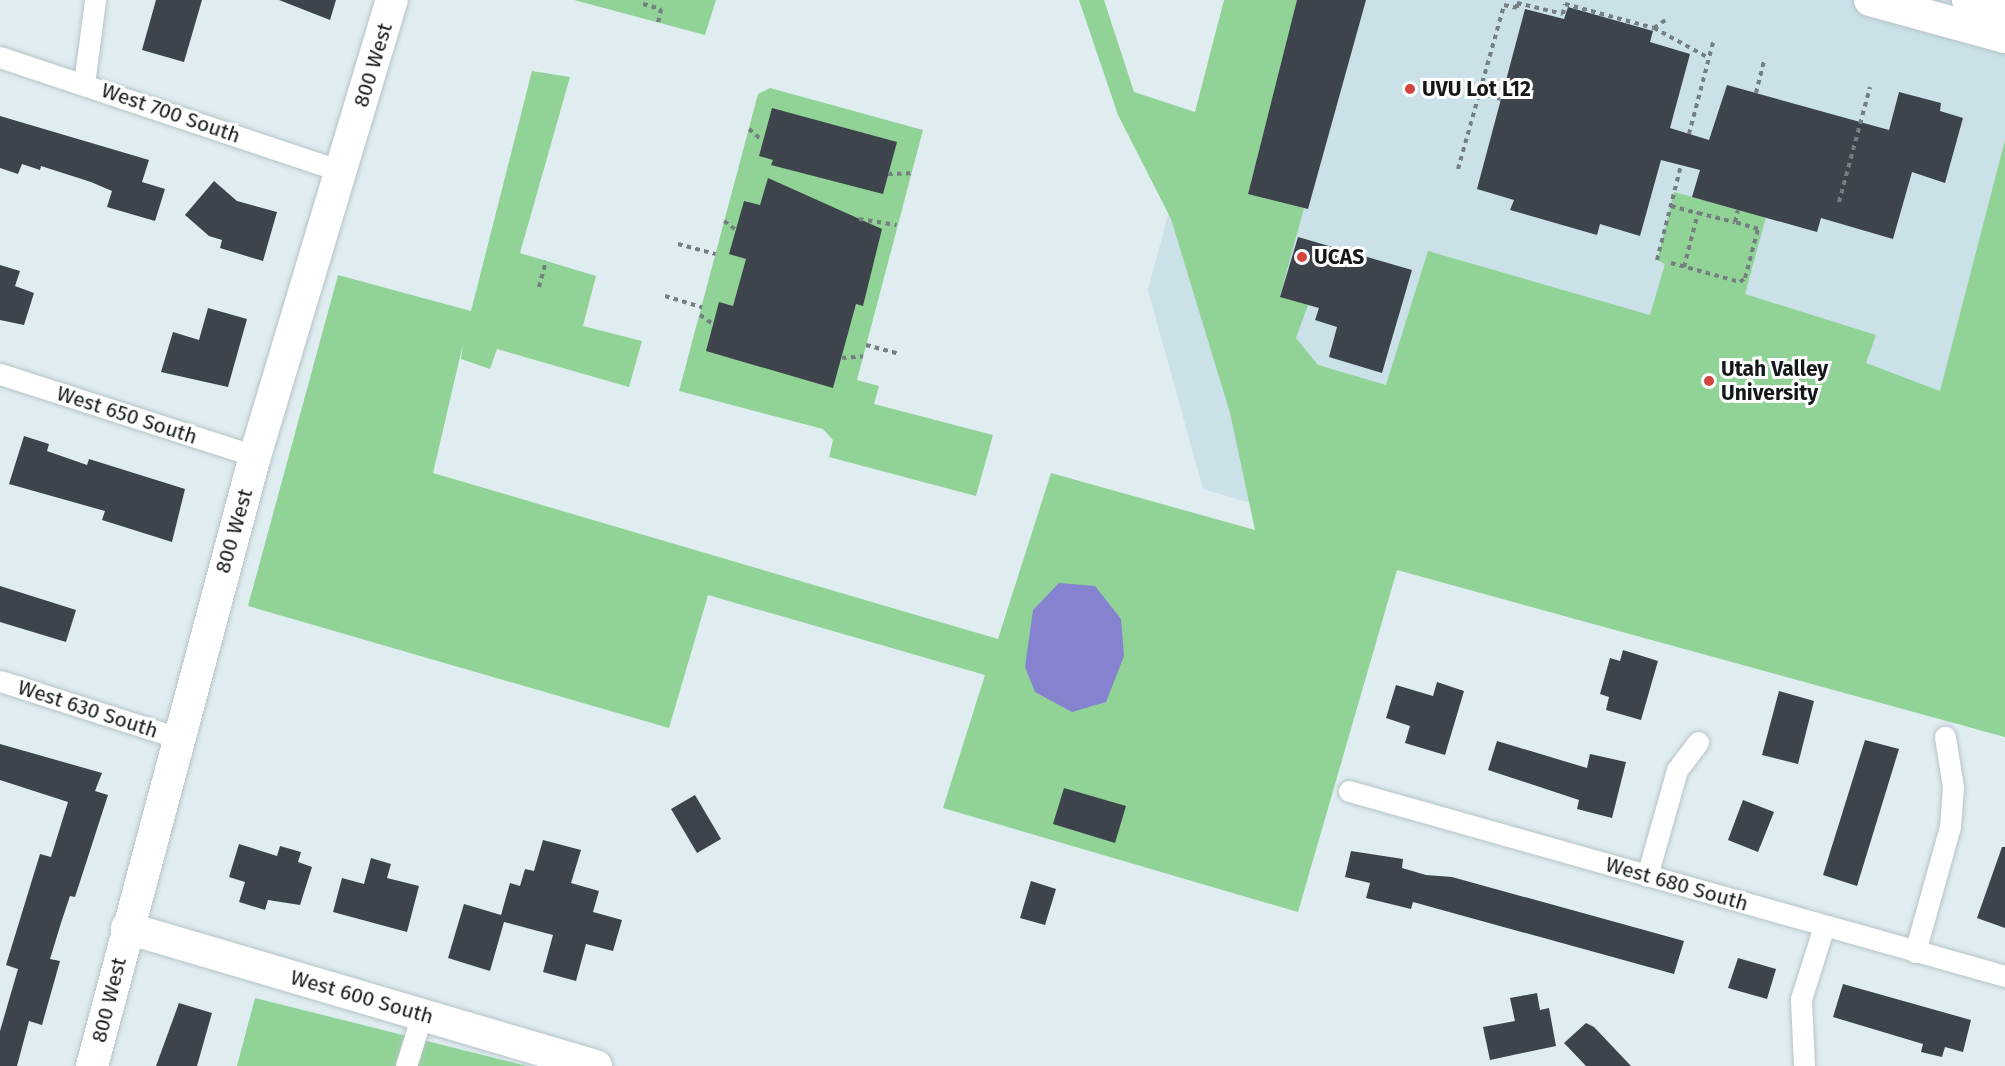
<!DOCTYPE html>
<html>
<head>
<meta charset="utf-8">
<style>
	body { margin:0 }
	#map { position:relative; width:2005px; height:1066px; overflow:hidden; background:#dfedf1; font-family:"Fira Sans",sans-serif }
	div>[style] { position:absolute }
	.built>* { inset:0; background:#cae1e8 }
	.green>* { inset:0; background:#91d397 }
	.water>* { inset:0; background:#8583cf }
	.building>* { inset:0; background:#3d444c }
	.path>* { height:4px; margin-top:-2px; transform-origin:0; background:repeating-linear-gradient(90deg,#757f82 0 4.5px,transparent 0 9px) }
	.roads { filter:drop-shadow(0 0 2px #b5c3c7) drop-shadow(0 0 2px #b5c3c7) }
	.street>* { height:21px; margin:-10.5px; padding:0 10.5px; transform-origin:10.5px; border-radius:10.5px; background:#fff }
	.secondary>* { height:32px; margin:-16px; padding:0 16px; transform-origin:16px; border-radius:16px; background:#fff }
	.dots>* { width:16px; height:16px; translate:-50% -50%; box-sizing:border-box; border:3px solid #fff; border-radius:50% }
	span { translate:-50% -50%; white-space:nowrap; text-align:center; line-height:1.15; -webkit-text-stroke:6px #fff; paint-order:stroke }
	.street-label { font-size:21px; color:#13191a }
	.poi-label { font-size:21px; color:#13191a; font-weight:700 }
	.left { translate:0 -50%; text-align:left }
</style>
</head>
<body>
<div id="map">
	<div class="built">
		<div style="clip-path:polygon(1225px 0,2005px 0,2005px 737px,1401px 570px,1371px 538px,1203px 489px,1148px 290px)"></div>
	</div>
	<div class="green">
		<div style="clip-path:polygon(574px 0,716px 0,705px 35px)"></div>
		<div style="clip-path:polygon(1079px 0,1104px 0,1134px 92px,1195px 112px,1224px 0,1298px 0,1248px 193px,1304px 208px,1280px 296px,1308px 305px,1296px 338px,1318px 365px,1386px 385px,1428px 251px,1650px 315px,1665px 264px,1657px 260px,1674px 192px,1766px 217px,1745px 294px,1876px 335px,1866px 363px,1940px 391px,2005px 140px,2005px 737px,1397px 570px,1298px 912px,943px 808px,985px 675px,708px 595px,669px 728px,248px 606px,338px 275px,471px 311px,532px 71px,570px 77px,520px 253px,596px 276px,583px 326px,642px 341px,629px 387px,497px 349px,490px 369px,461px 359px,463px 344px,433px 473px,998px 639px,1051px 473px,1255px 530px,1230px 413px,1171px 219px,1118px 115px)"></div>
		<div style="clip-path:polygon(770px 88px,923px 130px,857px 380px,879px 386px,874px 404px,993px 435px,976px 496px,829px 457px,833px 440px,823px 429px,679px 391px,758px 94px)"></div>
		<div style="clip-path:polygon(255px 998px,527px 1066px,237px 1066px)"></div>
	</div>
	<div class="water">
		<div style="clip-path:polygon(1059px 583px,1095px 586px,1121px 619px,1124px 656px,1106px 702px,1072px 712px,1035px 692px,1025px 667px,1033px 610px)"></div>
	</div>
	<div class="building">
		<div style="clip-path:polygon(156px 0,202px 0,184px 62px,142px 50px)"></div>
		<div style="clip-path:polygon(279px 0,336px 0,330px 20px)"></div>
		<div style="clip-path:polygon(1297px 0,1366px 0,1308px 209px,1248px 194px)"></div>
		<div style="clip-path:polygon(1568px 7px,1653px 31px,1650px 42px,1690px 54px,1670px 128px,1709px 140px,1727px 85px,1889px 130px,1899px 92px,1941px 103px,1940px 111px,1963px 118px,1945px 183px,1912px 172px,1893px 239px,1821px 218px,1817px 232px,1692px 197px,1700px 170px,1661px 160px,1640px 236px,1600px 224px,1597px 235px,1510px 210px,1514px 200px,1477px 189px,1525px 9px,1564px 19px)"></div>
		<div style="clip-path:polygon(772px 108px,897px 142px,883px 194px,771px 165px,773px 160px,759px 156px)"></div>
		<div style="clip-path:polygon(0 116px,149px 160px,142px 182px,165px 189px,155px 221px,107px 207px,112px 191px,91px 182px,41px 166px,40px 170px,22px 164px,18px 174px,0 168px)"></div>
		<div style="clip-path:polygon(768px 178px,882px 229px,863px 306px,856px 304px,833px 388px,706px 351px,719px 302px,733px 306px,746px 259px,729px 254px,744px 201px,760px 205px)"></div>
		<div style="clip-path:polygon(214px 181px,237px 201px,277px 212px,263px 261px,220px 248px,222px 240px,209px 236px,185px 215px)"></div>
		<div style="clip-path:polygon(1298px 237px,1412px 270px,1382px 373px,1329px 357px,1337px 327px,1315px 320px,1319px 308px,1280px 297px)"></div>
		<div style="clip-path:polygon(0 265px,20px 271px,15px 286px,34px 293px,24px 325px,0 320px)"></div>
		<div style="clip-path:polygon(208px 308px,247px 319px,228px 387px,161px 372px,173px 332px,199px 340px)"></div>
		<div style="clip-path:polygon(24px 436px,49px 444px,47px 451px,87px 465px,89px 459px,185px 489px,172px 542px,102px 520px,105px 511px,9px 484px)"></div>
		<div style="clip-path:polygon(0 586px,76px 610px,66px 642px,0 622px)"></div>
		<div style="clip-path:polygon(1623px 650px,1658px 661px,1641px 720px,1606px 710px,1609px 697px,1600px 694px,1610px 658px,1620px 661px)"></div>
		<div style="clip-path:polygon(1437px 682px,1464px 691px,1445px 755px,1405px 743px,1410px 726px,1386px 718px,1396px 685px,1433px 696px)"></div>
		<div style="clip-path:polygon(1779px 691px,1814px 701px,1798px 764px,1762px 755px)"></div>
		<div style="clip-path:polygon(1865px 740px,1899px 749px,1857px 886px,1823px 875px)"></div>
		<div style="clip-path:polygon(1497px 741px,1587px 768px,1590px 754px,1626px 762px,1612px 818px,1577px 809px,1579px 800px,1488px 770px)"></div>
		<div style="clip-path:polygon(0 744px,102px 773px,95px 791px,108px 795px,75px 897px,70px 896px,61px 923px,50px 959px,60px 961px,42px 1025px,29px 1021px,17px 1066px,0 1066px,0 1031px,18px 969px,6px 965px,40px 854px,51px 857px,68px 802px,0 780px)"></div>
		<div style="clip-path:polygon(1064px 788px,1126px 806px,1115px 843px,1053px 824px)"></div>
		<div style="clip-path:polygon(695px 795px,721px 839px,697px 853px,671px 809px)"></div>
		<div style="clip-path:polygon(1743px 800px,1774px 812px,1758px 852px,1728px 840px)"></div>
		<div style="clip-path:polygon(543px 840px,581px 850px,571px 883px,599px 891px,593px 912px,622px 920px,613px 951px,586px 944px,576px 981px,543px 972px,553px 935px,504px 922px,490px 971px,448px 958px,464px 904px,501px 915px,510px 883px,520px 886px,525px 869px,534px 871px)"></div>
		<div style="clip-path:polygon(239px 844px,277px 856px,280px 846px,301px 852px,298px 862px,312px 867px,300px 905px,268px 900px,265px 910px,239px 902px,245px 882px,229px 877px)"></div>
		<div style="clip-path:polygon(2002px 847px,2005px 847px,2005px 928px,1977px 918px)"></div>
		<div style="clip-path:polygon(1351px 851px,1403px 859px,1402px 868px,1426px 875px,1452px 877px,1684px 941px,1674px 974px,1413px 902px,1411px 909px,1366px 898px,1370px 883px,1345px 877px)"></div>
		<div style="clip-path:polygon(371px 858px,391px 864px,387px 878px,419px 886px,407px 932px,333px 912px,342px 878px,364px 884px)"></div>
		<div style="clip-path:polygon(1031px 881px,1056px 889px,1045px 925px,1020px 918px)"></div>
		<div style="clip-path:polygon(1738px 958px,1776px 969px,1767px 999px,1728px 988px)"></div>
		<div style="clip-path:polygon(1843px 984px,1971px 1020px,1963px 1052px,1945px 1047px,1942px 1057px,1921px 1052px,1923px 1044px,1833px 1017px)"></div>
		<div style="clip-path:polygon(1537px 993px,1540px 1010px,1549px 1008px,1556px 1046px,1490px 1060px,1483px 1027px,1515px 1021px,1510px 998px)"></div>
		<div style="clip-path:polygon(179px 1003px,212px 1013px,197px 1066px,156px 1066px)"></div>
		<div style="clip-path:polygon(1586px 1023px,1594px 1027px,1631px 1066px,1586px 1066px,1564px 1043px)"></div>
	</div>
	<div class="path">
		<div style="left:643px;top:4px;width:19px;rotate:16deg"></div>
		<div style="left:661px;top:9px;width:14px;rotate:102deg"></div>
		<div style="left:1654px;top:28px;width:16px;rotate:-35deg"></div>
		<div style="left:1480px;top:93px;width:22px;rotate:16deg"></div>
		<div style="left:1756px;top:93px;width:36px;rotate:-76deg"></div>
		<div style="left:749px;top:129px;width:18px;rotate:41deg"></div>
		<div style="left:1689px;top:134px;width:98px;rotate:-75.3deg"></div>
		<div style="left:1458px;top:169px;width:170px;rotate:-74.3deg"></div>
		<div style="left:1504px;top:5px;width:13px;rotate:13deg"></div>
		<div style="left:1517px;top:8px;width:5px;rotate:-90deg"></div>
		<div style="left:1517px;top:3px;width:47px;rotate:13.4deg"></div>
		<div style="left:1563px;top:14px;width:10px;rotate:-79deg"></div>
		<div style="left:1565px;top:4px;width:92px;rotate:15.1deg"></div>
		<div style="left:1654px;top:28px;width:63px;rotate:28.6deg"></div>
		<div style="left:888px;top:174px;width:23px;rotate:-2deg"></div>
		<div style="left:1839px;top:202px;width:119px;rotate:-74.9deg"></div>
		<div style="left:1671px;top:206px;width:28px;rotate:15deg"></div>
		<div style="left:859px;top:219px;width:38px;rotate:9deg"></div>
		<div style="left:724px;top:221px;width:15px;rotate:37deg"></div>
		<div style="left:678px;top:244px;width:39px;rotate:15deg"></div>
		<div style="left:1657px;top:260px;width:98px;rotate:-75.8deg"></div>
		<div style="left:1671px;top:263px;width:72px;rotate:15.4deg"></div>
		<div style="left:1740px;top:282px;width:6px;rotate:-39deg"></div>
		<div style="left:1745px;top:278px;width:51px;rotate:-75.1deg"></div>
		<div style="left:1758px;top:229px;width:24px;rotate:-163deg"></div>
		<div style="left:1735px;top:222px;width:12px;rotate:-76deg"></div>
		<div style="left:1684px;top:267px;width:56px;rotate:-75.5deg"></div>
		<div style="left:1698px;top:213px;width:38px;rotate:14deg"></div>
		<div style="left:539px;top:287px;width:27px;rotate:-75deg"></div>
		<div style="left:665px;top:296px;width:39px;rotate:17deg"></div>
		<div style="left:700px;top:315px;width:16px;rotate:35deg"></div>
		<div style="left:866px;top:345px;width:34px;rotate:15deg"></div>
		<div style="left:842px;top:358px;width:21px;rotate:-5deg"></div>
	</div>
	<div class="roads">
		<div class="street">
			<div style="left:0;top:57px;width:360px;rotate:18.5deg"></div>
			<div style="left:84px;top:84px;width:85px;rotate:-82.5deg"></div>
			<div style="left:0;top:374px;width:268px;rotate:17.8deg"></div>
			<div style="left:0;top:681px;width:185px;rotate:17.7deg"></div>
			<div style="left:1349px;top:791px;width:682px;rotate:15.75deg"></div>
			<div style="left:1647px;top:876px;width:110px;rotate:-74.2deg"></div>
			<div style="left:1677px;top:770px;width:35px;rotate:-53deg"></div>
			<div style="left:1915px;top:952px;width:130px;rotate:-74.4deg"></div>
			<div style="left:1950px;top:827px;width:40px;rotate:-85.7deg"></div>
			<div style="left:1953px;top:787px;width:51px;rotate:-99.1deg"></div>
			<div style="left:406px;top:1066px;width:54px;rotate:-72.9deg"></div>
			<div style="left:1804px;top:1066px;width:67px;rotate:-92.6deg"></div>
			<div style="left:1801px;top:999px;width:77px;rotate:-72.5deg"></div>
		</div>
		<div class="secondary">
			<div style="left:1870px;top:0;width:140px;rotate:15.3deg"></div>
			<div style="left:1968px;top:0;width:38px;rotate:15deg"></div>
			<div style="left:127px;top:928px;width:489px;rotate:16.4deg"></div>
			<div style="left:92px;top:1066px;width:631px;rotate:-75.04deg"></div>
			<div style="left:255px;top:456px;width:476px;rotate:-73.3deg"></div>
		</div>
	</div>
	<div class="dots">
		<div style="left:1410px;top:89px;background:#d3443f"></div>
		<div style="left:1302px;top:257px;background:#d3443f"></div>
		<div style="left:1709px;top:381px;background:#d3443f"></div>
	</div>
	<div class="street-label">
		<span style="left:373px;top:65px;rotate:-73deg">800 West</span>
		<span style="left:171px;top:113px;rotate:19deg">West 700 South</span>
		<span style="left:127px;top:415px;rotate:18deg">West 650 South</span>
		<span style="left:234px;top:531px;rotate:-74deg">800 West</span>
		<span style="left:88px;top:709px;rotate:18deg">West 630 South</span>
		<span style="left:1677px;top:884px;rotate:16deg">West 680 South</span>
		<span style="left:362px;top:997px;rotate:16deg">West 600 South</span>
		<span style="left:109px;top:1000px;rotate:-76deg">800 West</span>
	</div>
	<div class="poi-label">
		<span class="left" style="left:1422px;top:89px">UVU Lot L12</span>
		<span class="left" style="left:1314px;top:257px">UCAS</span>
		<span class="left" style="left:1721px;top:381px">Utah Valley<br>University</span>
	</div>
</div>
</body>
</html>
